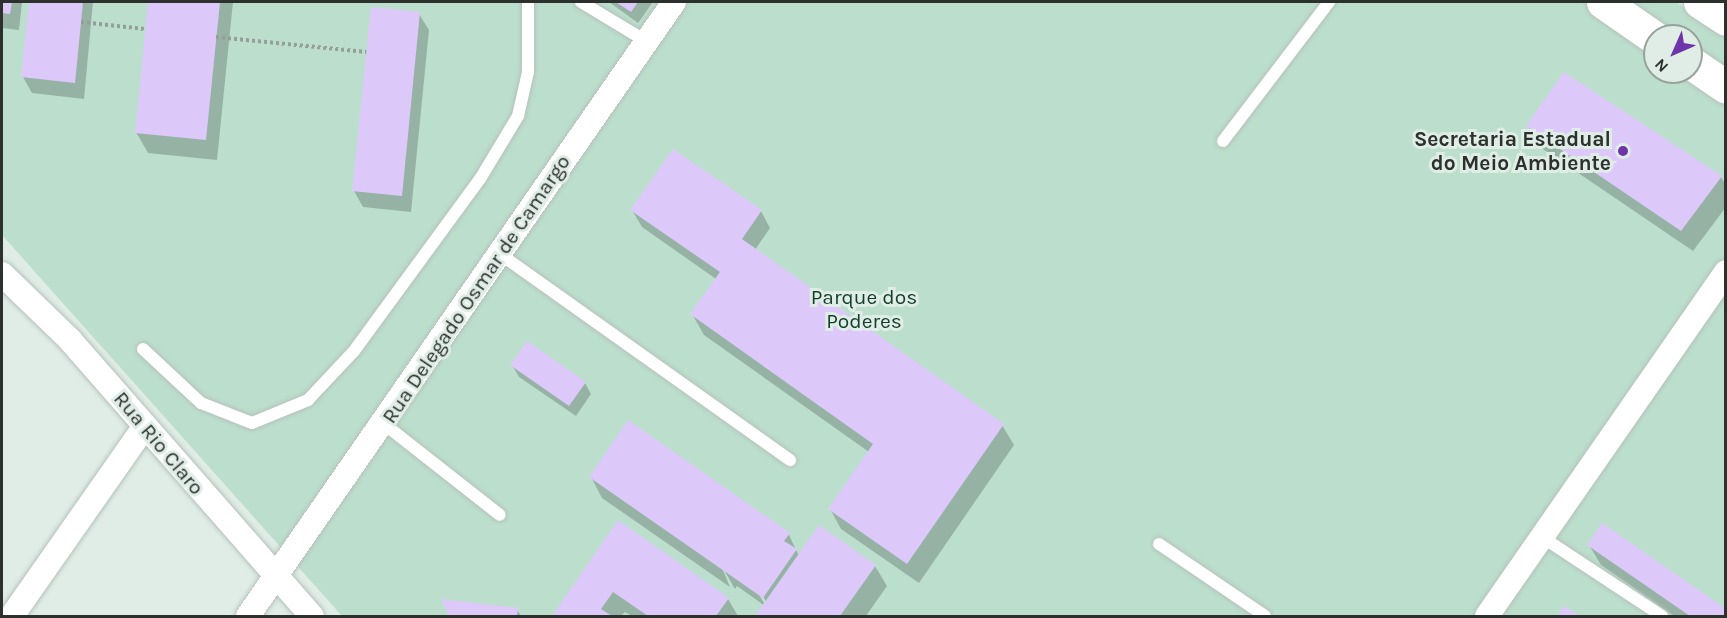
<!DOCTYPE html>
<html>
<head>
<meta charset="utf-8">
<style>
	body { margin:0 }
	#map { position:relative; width:1727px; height:618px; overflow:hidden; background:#e0ede6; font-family:Karla,sans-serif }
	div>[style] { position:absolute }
	.green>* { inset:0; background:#bcdfcd }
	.shadow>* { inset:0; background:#0003 }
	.building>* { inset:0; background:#dcc9fa }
	.path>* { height:4px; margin-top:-2px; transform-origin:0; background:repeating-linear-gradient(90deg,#959e99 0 3px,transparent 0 6px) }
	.roads { filter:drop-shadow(0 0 2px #b5c2bb) drop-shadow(0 0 2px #b5c2bb) }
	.service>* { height:12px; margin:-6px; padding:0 6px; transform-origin:6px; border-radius:6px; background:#fff }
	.minor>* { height:24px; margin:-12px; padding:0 12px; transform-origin:12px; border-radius:12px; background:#fff }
	.secondary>* { height:33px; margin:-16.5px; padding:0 16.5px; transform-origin:16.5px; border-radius:16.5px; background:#fff }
	.dots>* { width:16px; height:16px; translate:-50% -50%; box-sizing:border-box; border:3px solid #e0ede6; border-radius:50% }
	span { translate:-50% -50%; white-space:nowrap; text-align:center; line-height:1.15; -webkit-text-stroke:6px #e0ede6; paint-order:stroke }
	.poi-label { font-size:21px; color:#2c312e; font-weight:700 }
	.right { translate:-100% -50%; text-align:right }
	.street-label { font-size:21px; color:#2c312e }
	.park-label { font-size:21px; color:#113f2c }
	.frame { position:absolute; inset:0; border:3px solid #2c312e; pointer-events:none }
	.north { position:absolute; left:1643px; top:24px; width:60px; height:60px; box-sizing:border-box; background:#e0ede6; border:2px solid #98a29c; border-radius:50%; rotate:225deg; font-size:16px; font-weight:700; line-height:24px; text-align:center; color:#2c312e }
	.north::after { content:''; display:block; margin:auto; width:21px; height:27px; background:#6e34aa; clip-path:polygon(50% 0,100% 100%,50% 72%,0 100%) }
</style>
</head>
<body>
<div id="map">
	<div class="green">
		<div style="clip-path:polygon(2px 2px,1603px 2px,1655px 38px,1655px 72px,1691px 72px,1725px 87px,1725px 616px,342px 616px,2px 235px)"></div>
		<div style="clip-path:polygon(1613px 2px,1676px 2px,1725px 36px,1725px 80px,1691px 56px,1691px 36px,1662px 36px)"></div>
	</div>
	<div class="shadow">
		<div style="clip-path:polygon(2px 2px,22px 2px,19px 30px,2px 28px)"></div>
		<div style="clip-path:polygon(30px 2px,93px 2px,84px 99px,32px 93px,23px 77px)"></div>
		<div style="clip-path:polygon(149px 2px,233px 2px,217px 160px,148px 153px,136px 132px)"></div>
		<div style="clip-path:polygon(609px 2px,653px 2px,638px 23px)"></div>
		<div style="clip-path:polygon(419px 14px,429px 30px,411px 212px,363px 207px,354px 191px)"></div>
		<div style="clip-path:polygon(1528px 126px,1721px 177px,1726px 185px,1726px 207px,1693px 251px,1540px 147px)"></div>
		<div style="clip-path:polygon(632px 210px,761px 211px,770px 228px,755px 250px,1002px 425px,1014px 445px,919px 583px,841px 529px,830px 509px,869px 452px,704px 335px,692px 314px,716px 279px,642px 227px)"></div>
		<div style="clip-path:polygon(512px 365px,585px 383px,591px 394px,576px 416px,519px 377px)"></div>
		<div style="clip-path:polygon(evenodd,591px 477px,789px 535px,799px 556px,875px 566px,887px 586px,866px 616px,757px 616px,765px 606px,737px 586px,735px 589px,720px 563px,730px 587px,602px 498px,591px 477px,760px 591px,767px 603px,765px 605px,758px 593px,760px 591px)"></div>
		<div style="clip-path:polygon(619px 522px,728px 599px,738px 616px,632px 616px,625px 612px,621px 616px,553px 616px)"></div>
		<div style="clip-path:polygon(1589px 545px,1726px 611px,1726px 616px,1674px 616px,1601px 565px)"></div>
		<div style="clip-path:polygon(443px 601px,517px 610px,521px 616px,451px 616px)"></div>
	</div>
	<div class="building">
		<div style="clip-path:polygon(2px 2px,12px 2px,10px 14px,2px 13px)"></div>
		<div style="clip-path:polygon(29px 2px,83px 2px,75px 83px,21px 77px)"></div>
		<div style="clip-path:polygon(148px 2px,220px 2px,206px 140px,135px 133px)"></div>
		<div style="clip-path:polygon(616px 2px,638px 2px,631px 12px)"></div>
		<div style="clip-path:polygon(371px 7px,420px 12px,402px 196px,352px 191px)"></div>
		<div style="clip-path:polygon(1564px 72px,1722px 176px,1681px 231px,1526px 126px)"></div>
		<div style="clip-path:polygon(673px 149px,762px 210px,742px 239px,1004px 424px,907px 564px,828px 509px,873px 444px,690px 314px,720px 272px,630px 210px)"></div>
		<div style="clip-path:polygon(527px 341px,586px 382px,569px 406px,510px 365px)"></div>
		<div style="clip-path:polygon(628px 420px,790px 533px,784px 541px,797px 549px,763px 598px,589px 477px)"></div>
		<div style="clip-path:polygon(618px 520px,729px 598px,716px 616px,648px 616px,613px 592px,601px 609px,612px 616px,552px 616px)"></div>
		<div style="clip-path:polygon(1602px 523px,1726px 609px,1726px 616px,1690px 616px,1587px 545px)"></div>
		<div style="clip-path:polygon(819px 525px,876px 565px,840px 616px,755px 616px)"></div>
		<div style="clip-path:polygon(441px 599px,518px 608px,517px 616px,449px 616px)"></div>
		<div style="clip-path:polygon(1564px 606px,1580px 616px,1557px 616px)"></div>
	</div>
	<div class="path">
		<div style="left:81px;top:22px;width:64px;rotate:6.2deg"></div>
		<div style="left:216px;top:37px;width:151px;rotate:5.7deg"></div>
	</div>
	<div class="roads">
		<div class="service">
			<div style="left:581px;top:2px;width:76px;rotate:31deg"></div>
			<div style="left:1223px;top:141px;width:175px;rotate:-52.7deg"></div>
			<div style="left:500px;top:254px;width:356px;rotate:35.4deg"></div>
			<div style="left:143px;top:349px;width:79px;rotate:43deg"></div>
			<div style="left:201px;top:403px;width:55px;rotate:21.4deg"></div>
			<div style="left:252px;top:423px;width:61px;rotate:-22.3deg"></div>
			<div style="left:308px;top:400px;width:67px;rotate:-46.8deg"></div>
			<div style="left:354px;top:351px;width:213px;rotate:-53.8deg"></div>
			<div style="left:480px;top:179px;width:74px;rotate:-58.9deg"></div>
			<div style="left:518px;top:116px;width:45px;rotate:-77.2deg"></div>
			<div style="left:528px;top:72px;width:70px;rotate:-90deg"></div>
			<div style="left:384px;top:424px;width:147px;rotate:38.1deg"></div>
			<div style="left:1542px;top:537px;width:144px;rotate:33.4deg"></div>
			<div style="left:1159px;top:544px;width:128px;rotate:34.2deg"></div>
		</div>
		<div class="minor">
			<div style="left:2px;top:274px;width:95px;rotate:44.1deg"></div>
			<div style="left:70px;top:340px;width:367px;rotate:48.8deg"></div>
			<div style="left:12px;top:616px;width:232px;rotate:-55deg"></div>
			<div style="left:248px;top:616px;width:747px;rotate:-55.25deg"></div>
			<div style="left:1487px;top:616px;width:419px;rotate:-55.2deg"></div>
		</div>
		<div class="secondary">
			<div style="left:1603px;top:2px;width:63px;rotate:34.7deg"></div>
			<div style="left:1700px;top:2px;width:31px;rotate:33deg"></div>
			<div style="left:1691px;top:63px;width:42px;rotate:34.4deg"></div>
		</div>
	</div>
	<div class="dots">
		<div style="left:1623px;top:151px;background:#6e34aa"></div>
	</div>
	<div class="poi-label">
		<span class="right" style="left:1611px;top:151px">Secretaria Estadual<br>do Meio Ambiente</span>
	</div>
	<div class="street-label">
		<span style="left:476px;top:289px;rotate:-56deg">Rua Delegado Osmar de Camargo</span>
		<span style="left:159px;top:443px;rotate:50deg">Rua Rio Claro</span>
	</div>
	<div class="park-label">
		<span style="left:864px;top:309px">Parque dos<br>Poderes</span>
	</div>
	<div class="frame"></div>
	<div class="north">N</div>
</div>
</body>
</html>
